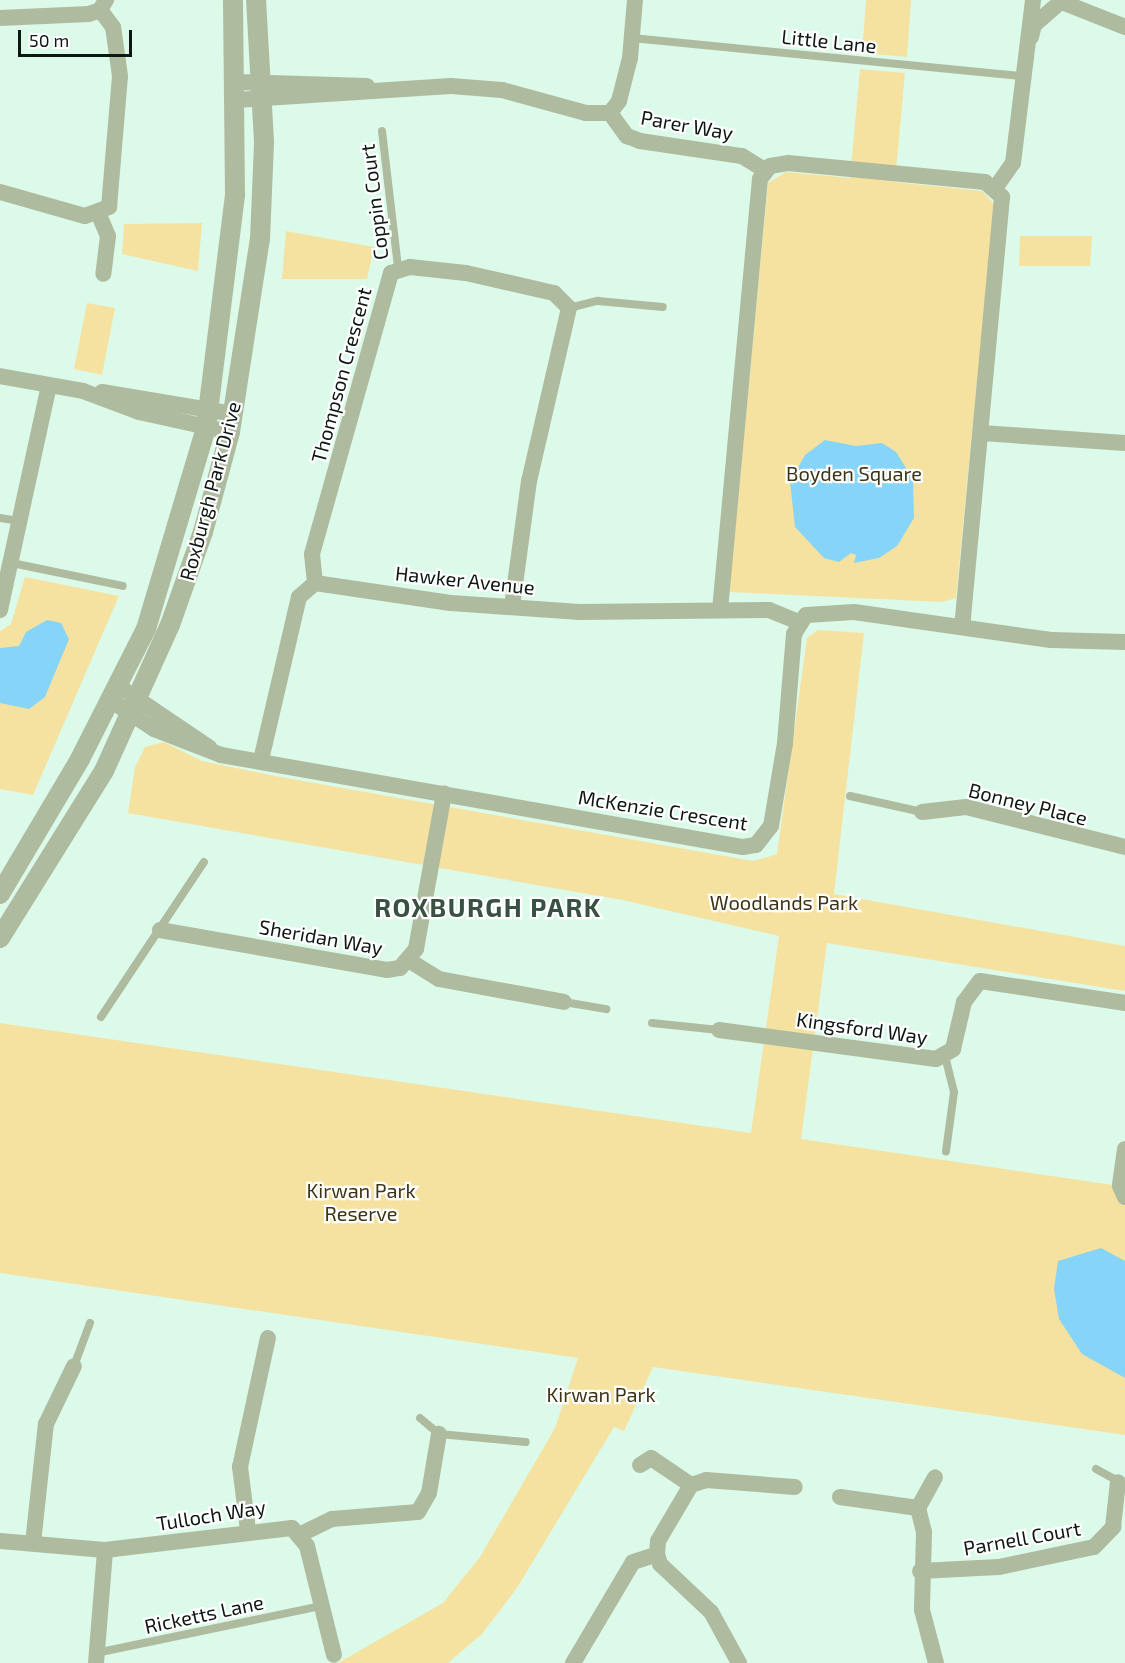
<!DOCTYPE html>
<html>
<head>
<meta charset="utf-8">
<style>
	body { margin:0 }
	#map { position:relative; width:1125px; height:1663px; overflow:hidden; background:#dcfae9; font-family:"Exo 2",sans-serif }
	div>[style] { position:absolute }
	.green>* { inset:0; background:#f6e2a0 }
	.water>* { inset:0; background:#86d4f7 }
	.service>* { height:8px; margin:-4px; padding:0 4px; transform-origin:4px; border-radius:4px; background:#afbb9f }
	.minor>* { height:16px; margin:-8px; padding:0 8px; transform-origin:8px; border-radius:8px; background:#afbb9f }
	.tertiary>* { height:20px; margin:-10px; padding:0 10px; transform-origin:10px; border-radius:10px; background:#afbb9f }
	span { translate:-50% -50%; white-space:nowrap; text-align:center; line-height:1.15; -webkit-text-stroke:4.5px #fff; paint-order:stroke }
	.street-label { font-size:20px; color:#0e1813 }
	.park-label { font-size:20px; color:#3d3415 }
	.district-label { font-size:26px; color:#385143; font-weight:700; letter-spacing:1.5px }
	.scale { position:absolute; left:18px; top:30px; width:114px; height:27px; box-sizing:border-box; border:3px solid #0e1813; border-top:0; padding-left:8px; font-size:18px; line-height:21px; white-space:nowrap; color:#0e1813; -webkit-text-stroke:4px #fff; paint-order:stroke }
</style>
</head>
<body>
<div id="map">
	<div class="green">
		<div style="clip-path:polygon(866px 0,911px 0,907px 57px,862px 53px)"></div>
		<div style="clip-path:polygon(860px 69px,905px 73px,895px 182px,982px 191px,994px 204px,956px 598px,942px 602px,729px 592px,768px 183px,786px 172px,850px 178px)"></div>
		<div style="clip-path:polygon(202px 223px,198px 271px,122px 254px,124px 224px)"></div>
		<div style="clip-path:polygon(286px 231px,374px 247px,367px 279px,282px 279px)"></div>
		<div style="clip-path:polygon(1020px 236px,1092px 236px,1090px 266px,1019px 266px)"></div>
		<div style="clip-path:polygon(87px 303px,115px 308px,102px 375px,74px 369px)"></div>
		<div style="clip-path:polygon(25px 577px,119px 596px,33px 795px,0 789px,0 631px,11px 624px)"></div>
		<div style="clip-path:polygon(818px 630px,864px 633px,834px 894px,1125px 946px,1125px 991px,827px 943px,801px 1139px,1120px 1186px,1125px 1197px,1125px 1435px,653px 1367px,624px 1431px,614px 1427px,517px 1588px,482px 1634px,448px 1663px,338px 1663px,443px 1603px,480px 1557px,555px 1428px,578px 1358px,0 1273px,0 1023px,751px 1133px,779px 936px,622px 900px,128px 813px,135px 767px,145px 747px,164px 742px,202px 761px,275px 776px,753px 861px,768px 857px,777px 854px,807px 638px)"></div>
	</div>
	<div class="water">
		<div style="clip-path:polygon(825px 440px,856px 446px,882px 443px,896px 452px,913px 479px,914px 518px,897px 546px,879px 558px,854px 563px,856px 555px,851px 553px,839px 562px,824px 558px,795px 527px,790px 482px,805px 455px)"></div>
		<div style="clip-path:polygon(47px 620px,61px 623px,69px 639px,45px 697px,29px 709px,0 703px,0 648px,19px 646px,26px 632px)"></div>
		<div style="clip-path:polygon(1101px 1248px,1125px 1261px,1125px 1378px,1082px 1354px,1059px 1319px,1054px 1289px,1058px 1261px)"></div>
	</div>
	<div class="service">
		<div style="left:632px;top:38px;width:393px;rotate:5.6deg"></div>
		<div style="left:382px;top:131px;width:138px;rotate:83.3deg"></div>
		<div style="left:569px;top:308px;width:30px;rotate:-14deg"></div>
		<div style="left:598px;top:301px;width:65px;rotate:5.3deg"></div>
		<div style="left:0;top:518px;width:20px;rotate:9deg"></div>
		<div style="left:12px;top:563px;width:113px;rotate:11.7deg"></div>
		<div style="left:850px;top:796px;width:74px;rotate:12.5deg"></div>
		<div style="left:564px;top:1002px;width:43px;rotate:9.5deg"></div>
		<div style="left:101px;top:1017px;width:186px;rotate:-56.4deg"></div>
		<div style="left:652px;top:1023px;width:67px;rotate:6deg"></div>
		<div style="left:945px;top:1056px;width:37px;rotate:76deg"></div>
		<div style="left:954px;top:1092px;width:60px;rotate:97.7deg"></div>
		<div style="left:74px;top:1366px;width:46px;rotate:-69.6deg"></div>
		<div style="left:420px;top:1418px;width:25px;rotate:40deg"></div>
		<div style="left:439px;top:1434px;width:87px;rotate:5.3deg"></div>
		<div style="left:1096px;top:1469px;width:26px;rotate:29deg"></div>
		<div style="left:96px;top:1653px;width:229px;rotate:-11.8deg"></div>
	</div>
	<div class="minor">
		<div style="left:1062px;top:2px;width:68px;rotate:21.6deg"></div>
		<div style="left:0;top:18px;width:89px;rotate:-2.6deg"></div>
		<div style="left:89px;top:14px;width:12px;rotate:-20deg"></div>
		<div style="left:100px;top:10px;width:12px;rotate:-59deg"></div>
		<div style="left:1031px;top:37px;width:12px;rotate:-76deg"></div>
		<div style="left:1034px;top:25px;width:32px;rotate:-41deg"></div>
		<div style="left:235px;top:82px;width:132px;rotate:1.7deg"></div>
		<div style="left:235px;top:100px;width:216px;rotate:-3.7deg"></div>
		<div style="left:451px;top:86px;width:51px;rotate:4.5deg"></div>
		<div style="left:502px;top:90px;width:87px;rotate:15.3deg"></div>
		<div style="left:586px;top:113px;width:24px"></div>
		<div style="left:610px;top:113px;width:15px;rotate:-53deg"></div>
		<div style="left:619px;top:101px;width:44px;rotate:-75.7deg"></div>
		<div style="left:630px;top:58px;width:58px;rotate:-85.1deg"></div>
		<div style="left:610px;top:113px;width:29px;rotate:54deg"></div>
		<div style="left:627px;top:136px;width:14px;rotate:21deg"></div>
		<div style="left:640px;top:141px;width:103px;rotate:8.4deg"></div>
		<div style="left:742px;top:156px;width:26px;rotate:32deg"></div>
		<div style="left:996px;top:187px;width:29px;rotate:-55deg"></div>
		<div style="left:1013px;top:163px;width:164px;rotate:-83deg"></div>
		<div style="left:0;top:192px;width:88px;rotate:15.8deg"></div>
		<div style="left:85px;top:216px;width:26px;rotate:-21deg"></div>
		<div style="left:109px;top:207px;width:131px;rotate:-85.2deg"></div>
		<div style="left:120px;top:76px;width:49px;rotate:-98.1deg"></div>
		<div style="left:113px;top:27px;width:21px;rotate:-127deg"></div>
		<div style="left:99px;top:215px;width:23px;rotate:67deg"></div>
		<div style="left:108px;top:236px;width:38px;rotate:97deg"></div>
		<div style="left:0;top:376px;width:84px;rotate:10.2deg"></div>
		<div style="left:83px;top:391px;width:60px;rotate:20.6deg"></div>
		<div style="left:139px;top:412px;width:93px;rotate:12.4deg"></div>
		<div style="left:102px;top:392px;width:133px;rotate:9.5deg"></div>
		<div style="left:982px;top:433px;width:143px;rotate:4deg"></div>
		<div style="left:315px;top:583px;width:29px;rotate:-96deg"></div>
		<div style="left:312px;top:554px;width:292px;rotate:-74.3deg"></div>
		<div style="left:391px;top:273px;width:20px;rotate:-18deg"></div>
		<div style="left:410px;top:267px;width:56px;rotate:6.1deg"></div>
		<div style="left:466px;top:273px;width:90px;rotate:12.8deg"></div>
		<div style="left:554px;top:293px;width:21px;rotate:45deg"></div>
		<div style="left:569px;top:308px;width:178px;rotate:103deg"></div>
		<div style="left:529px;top:481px;width:127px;rotate:97.7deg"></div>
		<div style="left:0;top:610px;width:229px;rotate:-77.7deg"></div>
		<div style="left:720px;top:610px;width:433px;rotate:-84.7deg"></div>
		<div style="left:760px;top:179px;width:16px;rotate:-52deg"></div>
		<div style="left:770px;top:166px;width:18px;rotate:-9deg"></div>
		<div style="left:788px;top:163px;width:198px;rotate:5.5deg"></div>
		<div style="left:985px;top:182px;width:23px;rotate:41deg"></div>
		<div style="left:1002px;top:197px;width:430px;rotate:95.3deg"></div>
		<div style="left:117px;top:685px;width:112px;rotate:34.1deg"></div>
		<div style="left:110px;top:700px;width:53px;rotate:33.4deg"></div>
		<div style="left:154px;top:729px;width:72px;rotate:21.2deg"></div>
		<div style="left:221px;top:755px;width:530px;rotate:10deg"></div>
		<div style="left:743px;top:847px;width:13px;rotate:-9deg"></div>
		<div style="left:756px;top:845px;width:24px;rotate:-52deg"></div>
		<div style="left:771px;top:826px;width:84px;rotate:-80.4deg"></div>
		<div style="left:785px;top:743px;width:109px;rotate:-85.3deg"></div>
		<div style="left:794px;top:634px;width:22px;rotate:-58deg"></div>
		<div style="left:806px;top:615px;width:48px;rotate:-3.6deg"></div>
		<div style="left:854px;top:612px;width:199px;rotate:8.1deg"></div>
		<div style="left:1051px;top:640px;width:74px;rotate:1.5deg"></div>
		<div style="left:261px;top:760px;width:167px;rotate:-76.9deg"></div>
		<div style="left:299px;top:597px;width:21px;rotate:-41deg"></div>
		<div style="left:315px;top:583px;width:137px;rotate:8.4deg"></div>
		<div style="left:451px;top:603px;width:129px;rotate:4deg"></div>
		<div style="left:580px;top:612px;width:189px;rotate:-0.6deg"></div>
		<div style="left:769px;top:610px;width:31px;rotate:22deg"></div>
		<div style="left:922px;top:812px;width:44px;rotate:-6.5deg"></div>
		<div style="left:966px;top:807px;width:164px;rotate:14.1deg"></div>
		<div style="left:160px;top:930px;width:230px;rotate:10deg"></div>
		<div style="left:387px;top:970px;width:13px;rotate:-9deg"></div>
		<div style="left:400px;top:968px;width:25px;rotate:-50deg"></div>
		<div style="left:416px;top:949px;width:158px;rotate:-79.8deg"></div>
		<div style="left:410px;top:961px;width:34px;rotate:32deg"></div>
		<div style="left:439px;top:979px;width:127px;rotate:10.4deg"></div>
		<div style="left:719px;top:1030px;width:219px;rotate:7.6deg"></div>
		<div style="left:936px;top:1059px;width:20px;rotate:-30deg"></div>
		<div style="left:953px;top:1049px;width:48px;rotate:-76.8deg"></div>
		<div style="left:964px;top:1002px;width:26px;rotate:-53deg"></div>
		<div style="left:980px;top:981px;width:147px;rotate:8.6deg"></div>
		<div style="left:1125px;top:1149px;width:37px;rotate:98deg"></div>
		<div style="left:1120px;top:1186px;width:12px;rotate:66deg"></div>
		<div style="left:640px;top:1465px;width:13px;rotate:-32deg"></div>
		<div style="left:651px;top:1458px;width:48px;rotate:34deg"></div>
		<div style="left:691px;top:1485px;width:16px;rotate:-18deg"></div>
		<div style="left:706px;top:1480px;width:89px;rotate:4.5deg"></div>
		<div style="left:691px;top:1485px;width:65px;rotate:120.5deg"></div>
		<div style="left:658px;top:1541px;width:13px;rotate:94deg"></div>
		<div style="left:657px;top:1554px;width:10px;rotate:73deg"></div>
		<div style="left:660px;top:1564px;width:70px;rotate:43.3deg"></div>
		<div style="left:711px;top:1612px;width:58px;rotate:61.2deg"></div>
		<div style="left:840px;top:1497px;width:79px;rotate:8deg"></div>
		<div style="left:918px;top:1508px;width:35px;rotate:-61deg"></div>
		<div style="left:918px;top:1508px;width:25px;rotate:76deg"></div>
		<div style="left:924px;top:1532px;width:78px;rotate:91.5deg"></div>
		<div style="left:922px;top:1610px;width:55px;rotate:75.2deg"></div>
		<div style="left:248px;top:1530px;width:64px;rotate:-97.2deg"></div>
		<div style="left:240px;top:1467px;width:132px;rotate:-77.8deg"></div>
		<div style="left:301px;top:1534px;width:34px;rotate:-26deg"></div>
		<div style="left:332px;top:1519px;width:86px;rotate:-4.7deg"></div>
		<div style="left:418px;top:1512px;width:22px;rotate:-60deg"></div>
		<div style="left:429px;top:1493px;width:60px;rotate:-80.4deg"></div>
		<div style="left:0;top:1541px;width:105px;rotate:4.9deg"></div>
		<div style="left:105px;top:1550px;width:188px;rotate:-6.7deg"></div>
		<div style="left:292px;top:1528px;width:23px;rotate:50deg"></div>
		<div style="left:307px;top:1546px;width:112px;rotate:76.1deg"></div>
		<div style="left:33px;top:1543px;width:120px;rotate:-83.8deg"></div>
		<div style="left:46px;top:1424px;width:64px;rotate:-64.2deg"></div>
		<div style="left:920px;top:1571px;width:79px;rotate:-2.9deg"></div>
		<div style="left:999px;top:1567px;width:97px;rotate:-11.9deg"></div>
		<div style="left:1094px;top:1547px;width:28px;rotate:-46deg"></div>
		<div style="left:1113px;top:1527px;width:45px;rotate:-83.7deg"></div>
		<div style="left:96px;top:1663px;width:113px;rotate:-85.4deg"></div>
		<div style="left:573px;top:1663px;width:117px;rotate:-59.3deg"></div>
		<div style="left:633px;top:1562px;width:25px;rotate:-18deg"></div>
	</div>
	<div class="tertiary">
		<div style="left:0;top:894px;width:157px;rotate:-59.3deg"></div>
		<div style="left:80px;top:759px;width:146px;rotate:-63.1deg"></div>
		<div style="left:146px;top:629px;width:210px;rotate:-73.4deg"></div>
		<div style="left:206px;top:428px;width:236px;rotate:-82.9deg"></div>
		<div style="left:235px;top:194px;width:194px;rotate:-90.6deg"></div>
		<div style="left:0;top:938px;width:197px;rotate:-58.1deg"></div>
		<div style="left:104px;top:771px;width:160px;rotate:-65.7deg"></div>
		<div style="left:170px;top:625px;width:99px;rotate:-70.5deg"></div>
		<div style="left:203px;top:532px;width:104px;rotate:-74.9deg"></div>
		<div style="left:230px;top:432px;width:195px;rotate:-81.2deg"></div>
		<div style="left:260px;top:239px;width:97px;rotate:-87.6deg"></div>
		<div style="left:264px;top:142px;width:142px;rotate:-93.2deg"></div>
	</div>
	<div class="street-label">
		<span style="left:829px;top:41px;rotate:6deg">Little Lane</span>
		<span style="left:687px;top:125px;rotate:10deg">Parer Way</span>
		<span style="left:374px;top:202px;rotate:-97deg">Coppin Court</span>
		<span style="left:341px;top:375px;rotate:-75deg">Thompson Crescent</span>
		<span style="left:210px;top:491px;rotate:-75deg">Roxburgh Park Drive</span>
		<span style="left:465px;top:580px;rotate:6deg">Hawker Avenue</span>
		<span style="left:1028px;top:804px;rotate:14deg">Bonney Place</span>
		<span style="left:663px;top:810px;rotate:9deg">McKenzie Crescent</span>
		<span style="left:321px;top:937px;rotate:10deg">Sheridan Way</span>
		<span style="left:862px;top:1028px;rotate:8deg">Kingsford Way</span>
		<span style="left:211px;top:1515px;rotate:-9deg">Tulloch Way</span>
		<span style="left:1022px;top:1538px;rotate:-10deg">Parnell Court</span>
		<span style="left:204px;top:1614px;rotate:-12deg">Ricketts Lane</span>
	</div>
	<div class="park-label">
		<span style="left:854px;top:473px">Boyden Square</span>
		<span style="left:784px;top:902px">Woodlands Park</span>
		<span style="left:361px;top:1202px">Kirwan Park<br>Reserve</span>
		<span style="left:601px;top:1394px">Kirwan Park</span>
	</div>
	<div class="district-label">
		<span style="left:488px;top:907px">ROXBURGH PARK</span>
	</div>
	<div class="scale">50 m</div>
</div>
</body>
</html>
